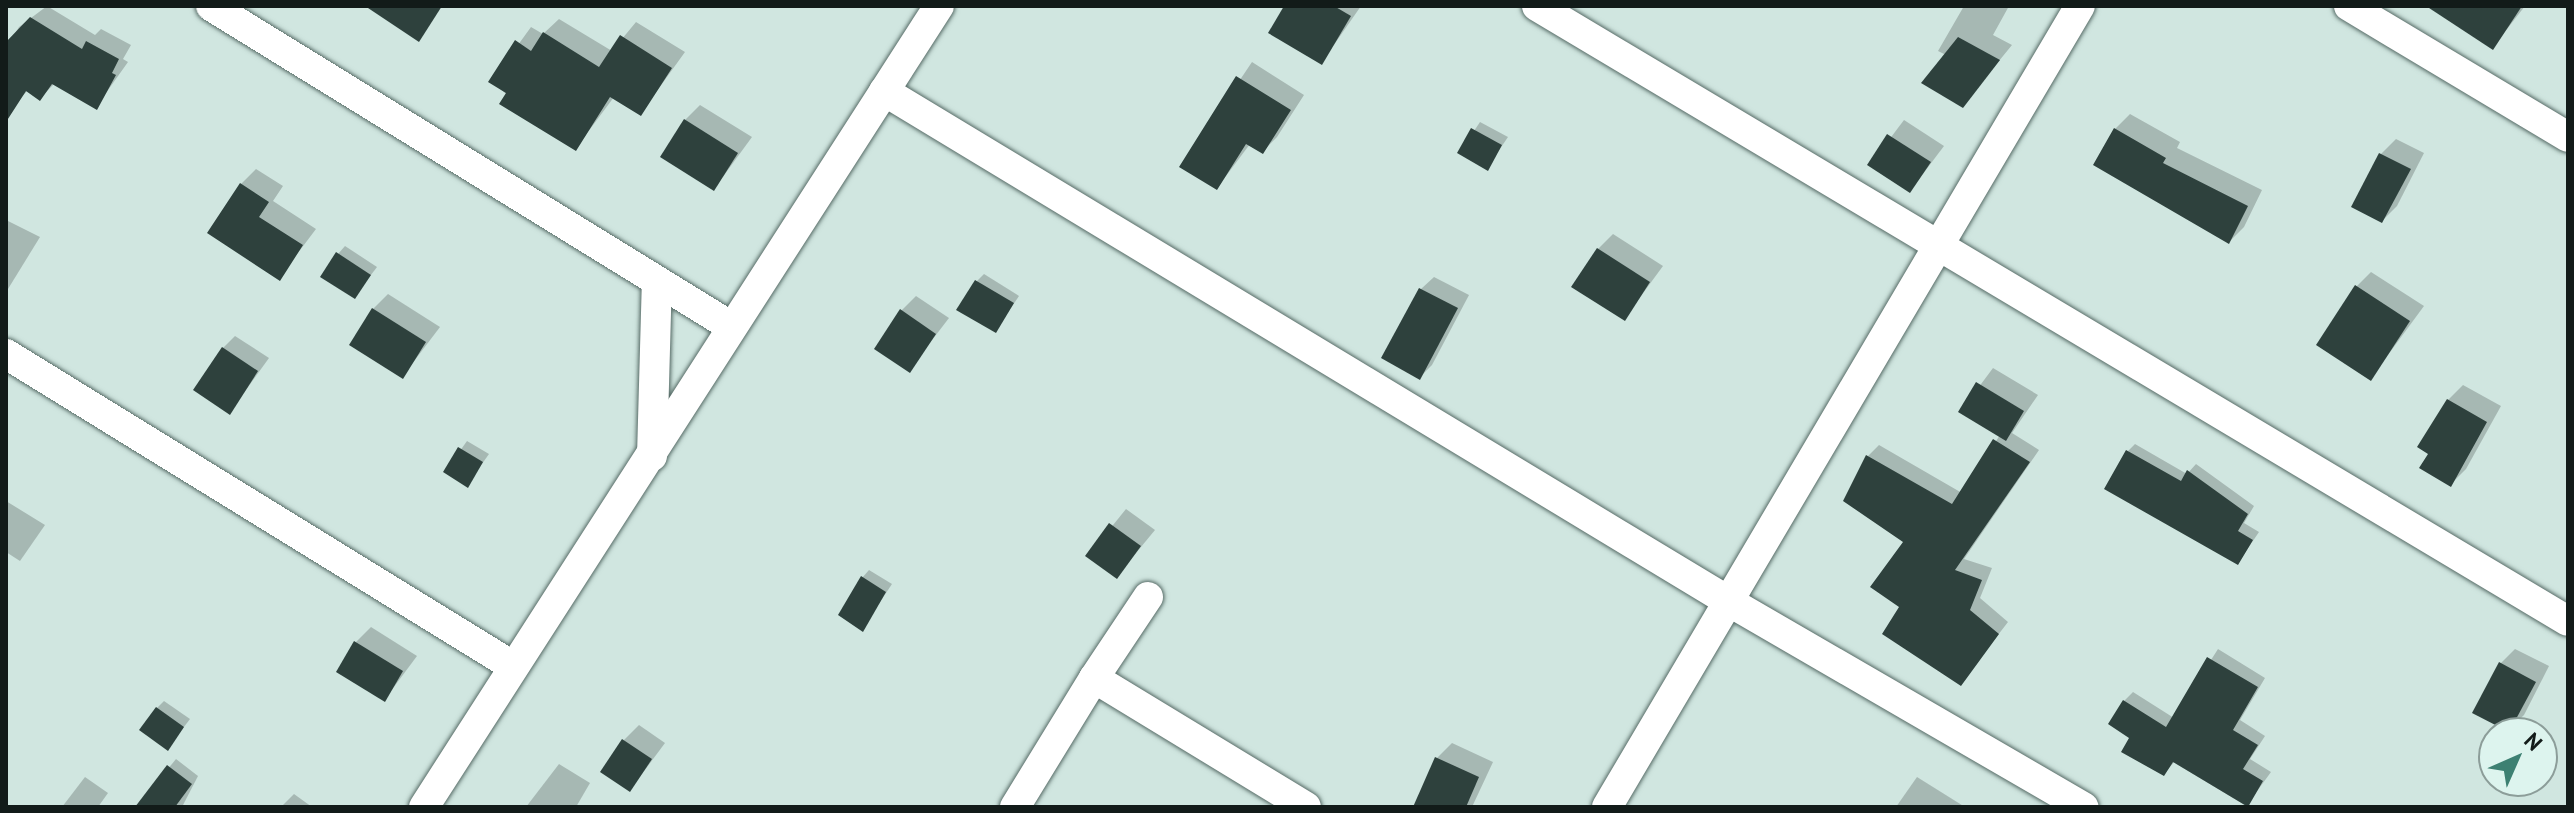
<!DOCTYPE html>
<html>
<head>
<meta charset="utf-8">
<style>
	body { margin:0 }
	#map { position:relative; width:2574px; height:813px; overflow:hidden; background:#d0e6e0; font-family:"PT Sans",sans-serif }
	div>[style] { position:absolute }
	.shadow>* { inset:0; background:#0003 }
	.building>* { inset:0; background:#2e413d }
	.roads { filter:drop-shadow(0 0 2px #566b66) drop-shadow(0 0 2px #566b66) }
	.street>* { height:30px; margin:-15px; padding:0 15px; transform-origin:15px; border-radius:15px; background:#fff }
	span { translate:-50% -50%; white-space:nowrap; text-align:center; line-height:1.15; -webkit-text-stroke:8px #ddf4ee; paint-order:stroke }
	.frame { position:absolute; inset:0; border:8px solid #121b19; pointer-events:none }
	.north { position:absolute; left:2478px; top:717px; width:80px; height:80px; box-sizing:border-box; background:#ddf4ee; border:2px solid #8c9d99; border-radius:50%; rotate:45deg; font-size:22px; font-weight:700; line-height:32px; text-align:center; color:#121b19 }
	.north::after { content:''; display:block; margin:auto; width:28px; height:36px; background:#3d8072; clip-path:polygon(50% 0,100% 100%,50% 72%,0 100%) }
</style>
</head>
<body>
<div id="map">
	<div class="shadow">
		<div style="clip-path:polygon(47px 6px,95px 35px,101px 29px,131px 45px,123px 59px,128px 62px,96px 107px,55px 83px,40px 98px,28px 90px,18px 101px,6px 92px,6px 48px,19px 27px)"></div>
		<div style="clip-path:polygon(1286px 6px,1361px 6px,1322px 62px)"></div>
		<div style="clip-path:polygon(1964px 6px,2009px 6px,1993px 35px,2012px 45px,1963px 105px,1946px 55px,1938px 51px)"></div>
		<div style="clip-path:polygon(2465px 6px,2525px 6px,2493px 47px)"></div>
		<div style="clip-path:polygon(559px 19px,612px 51px,636px 22px,685px 52px,641px 113px,614px 97px,576px 148px,491px 82px,531px 27px,543px 34px)"></div>
		<div style="clip-path:polygon(1252px 62px,1304px 95px,1277px 137px,1262px 152px,1250px 144px,1217px 188px,1182px 166px)"></div>
		<div style="clip-path:polygon(700px 105px,752px 137px,714px 189px,685px 120px)"></div>
		<div style="clip-path:polygon(2130px 114px,2180px 142px,2177px 148px,2262px 190px,2244px 227px,2229px 242px,2115px 129px)"></div>
		<div style="clip-path:polygon(1904px 120px,1944px 146px,1910px 191px,1870px 165px)"></div>
		<div style="clip-path:polygon(1480px 122px,1508px 137px,1487px 168px,1460px 152px)"></div>
		<div style="clip-path:polygon(2396px 139px,2424px 153px,2397px 206px,2382px 221px,2354px 206px,2381px 154px)"></div>
		<div style="clip-path:polygon(256px 169px,283px 186px,273px 201px,316px 229px,279px 278px,241px 184px)"></div>
		<div style="clip-path:polygon(6px 220px,40px 237px,8px 289px,6px 288px)"></div>
		<div style="clip-path:polygon(1613px 234px,1663px 266px,1624px 319px,1598px 249px)"></div>
		<div style="clip-path:polygon(345px 246px,377px 267px,355px 296px,338px 254px)"></div>
		<div style="clip-path:polygon(2371px 272px,2424px 306px,2371px 378px,2356px 287px)"></div>
		<div style="clip-path:polygon(984px 274px,1019px 296px,996px 330px,977px 281px)"></div>
		<div style="clip-path:polygon(1434px 277px,1469px 295px,1432px 365px,1420px 377px,1421px 289px)"></div>
		<div style="clip-path:polygon(388px 294px,440px 327px,402px 377px,373px 309px)"></div>
		<div style="clip-path:polygon(916px 296px,949px 318px,909px 370px,901px 311px)"></div>
		<div style="clip-path:polygon(235px 336px,269px 358px,230px 412px,223px 348px)"></div>
		<div style="clip-path:polygon(1993px 368px,2038px 395px,2012px 433px,2039px 450px,1964px 559px,1992px 568px,1980px 598px,2008px 622px,1961px 683px,1902px 607px,1905px 542px,1868px 456px,1879px 445px,1962px 493px,2000px 435px,1961px 411px)"></div>
		<div style="clip-path:polygon(2463px 385px,2501px 406px,2466px 469px,2451px 484px,2431px 453px,2448px 400px)"></div>
		<div style="clip-path:polygon(467px 441px,489px 454px,467px 485px,445px 472px)"></div>
		<div style="clip-path:polygon(2135px 444px,2187px 474px,2196px 464px,2254px 506px,2244px 523px,2259px 532px,2238px 563px,2128px 451px)"></div>
		<div style="clip-path:polygon(6px 501px,45px 525px,20px 561px,6px 552px)"></div>
		<div style="clip-path:polygon(1126px 509px,1155px 530px,1117px 576px,1088px 556px)"></div>
		<div style="clip-path:polygon(869px 570px,892px 584px,862px 629px,862px 578px)"></div>
		<div style="clip-path:polygon(371px 627px,417px 656px,385px 699px,356px 642px)"></div>
		<div style="clip-path:polygon(2218px 649px,2265px 678px,2240px 720px,2265px 736px,2250px 759px,2271px 772px,2247px 805px,2175px 761px,2164px 774px,2132px 737px,2124px 701px,2133px 692px,2174px 718px)"></div>
		<div style="clip-path:polygon(2515px 649px,2549px 666px,2524px 715px,2508px 730px,2500px 664px)"></div>
		<div style="clip-path:polygon(164px 701px,190px 719px,168px 748px,157px 708px)"></div>
		<div style="clip-path:polygon(639px 725px,665px 743px,630px 790px,624px 740px)"></div>
		<div style="clip-path:polygon(1452px 743px,1493px 762px,1472px 807px,1420px 807px,1437px 758px)"></div>
		<div style="clip-path:polygon(176px 759px,198px 776px,182px 807px,140px 803px)"></div>
		<div style="clip-path:polygon(559px 764px,590px 783px,576px 807px,526px 807px)"></div>
		<div style="clip-path:polygon(85px 777px,108px 793px,98px 807px,62px 807px)"></div>
		<div style="clip-path:polygon(1917px 777px,1965px 807px,1896px 807px)"></div>
		<div style="clip-path:polygon(294px 794px,312px 807px,281px 807px)"></div>
	</div>
	<div class="building">
		<div style="clip-path:polygon(365px 6px,442px 6px,419px 42px)"></div>
		<div style="clip-path:polygon(1284px 6px,1334px 6px,1351px 16px,1322px 65px,1268px 33px)"></div>
		<div style="clip-path:polygon(2426px 6px,2522px 6px,2493px 50px)"></div>
		<div style="clip-path:polygon(30px 17px,82px 49px,86px 41px,119px 59px,112px 73px,116px 75px,97px 110px,52px 84px,40px 101px,26px 91px,6px 122px,6px 42px)"></div>
		<div style="clip-path:polygon(543px 32px,599px 67px,620px 35px,672px 68px,641px 116px,610px 97px,576px 151px,499px 104px,506px 93px,488px 82px,515px 40px,531px 51px)"></div>
		<div style="clip-path:polygon(1958px 37px,2000px 60px,1963px 108px,1921px 83px)"></div>
		<div style="clip-path:polygon(1236px 76px,1291px 110px,1263px 154px,1246px 144px,1217px 190px,1179px 167px)"></div>
		<div style="clip-path:polygon(684px 119px,738px 153px,714px 191px,660px 157px)"></div>
		<div style="clip-path:polygon(1471px 128px,1502px 145px,1488px 171px,1457px 153px)"></div>
		<div style="clip-path:polygon(2114px 128px,2166px 158px,2163px 163px,2248px 206px,2229px 244px,2093px 165px)"></div>
		<div style="clip-path:polygon(1887px 134px,1931px 162px,1910px 193px,1867px 165px)"></div>
		<div style="clip-path:polygon(2379px 153px,2411px 169px,2382px 223px,2351px 207px)"></div>
		<div style="clip-path:polygon(240px 183px,269px 202px,259px 217px,303px 245px,280px 281px,207px 233px)"></div>
		<div style="clip-path:polygon(1597px 248px,1650px 282px,1625px 321px,1571px 287px)"></div>
		<div style="clip-path:polygon(336px 252px,371px 275px,355px 299px,320px 277px)"></div>
		<div style="clip-path:polygon(975px 280px,1014px 303px,996px 333px,956px 310px)"></div>
		<div style="clip-path:polygon(2355px 285px,2410px 321px,2371px 381px,2316px 345px)"></div>
		<div style="clip-path:polygon(1419px 288px,1458px 308px,1420px 380px,1381px 358px)"></div>
		<div style="clip-path:polygon(372px 308px,426px 342px,403px 379px,349px 345px)"></div>
		<div style="clip-path:polygon(900px 309px,936px 334px,910px 373px,874px 349px)"></div>
		<div style="clip-path:polygon(222px 347px,258px 371px,230px 415px,193px 390px)"></div>
		<div style="clip-path:polygon(1976px 382px,2024px 411px,2006px 441px,1958px 412px)"></div>
		<div style="clip-path:polygon(2447px 399px,2487px 422px,2451px 487px,2419px 468px,2428px 454px,2417px 447px)"></div>
		<div style="clip-path:polygon(1993px 439px,2030px 462px,1955px 570px,1982px 580px,1970px 610px,1999px 634px,1961px 686px,1882px 634px,1899px 607px,1870px 587px,1903px 542px,1843px 501px,1866px 455px,1952px 504px)"></div>
		<div style="clip-path:polygon(458px 447px,483px 462px,468px 488px,443px 472px)"></div>
		<div style="clip-path:polygon(2126px 450px,2181px 481px,2187px 470px,2248px 514px,2238px 531px,2253px 540px,2238px 565px,2104px 489px)"></div>
		<div style="clip-path:polygon(1109px 523px,1141px 546px,1117px 579px,1085px 556px)"></div>
		<div style="clip-path:polygon(861px 576px,886px 592px,863px 632px,838px 615px)"></div>
		<div style="clip-path:polygon(354px 641px,403px 671px,385px 702px,336px 672px)"></div>
		<div style="clip-path:polygon(2207px 657px,2258px 687px,2233px 730px,2258px 745px,2243px 769px,2263px 781px,2248px 807px,2173px 762px,2164px 776px,2121px 752px,2129px 738px,2108px 724px,2123px 700px,2166px 727px)"></div>
		<div style="clip-path:polygon(2499px 662px,2536px 682px,2509px 732px,2472px 713px)"></div>
		<div style="clip-path:polygon(156px 707px,184px 727px,168px 751px,139px 730px)"></div>
		<div style="clip-path:polygon(622px 739px,652px 759px,630px 792px,600px 772px)"></div>
		<div style="clip-path:polygon(1435px 757px,1479px 777px,1466px 807px,1413px 807px)"></div>
		<div style="clip-path:polygon(167px 765px,192px 784px,175px 807px,135px 807px)"></div>
	</div>
	<div class="roads">
		<div class="street">
			<div style="left:211px;top:6px;width:612px;rotate:31.64deg"></div>
			<div style="left:1537px;top:6px;width:1200px;rotate:30.82deg"></div>
			<div style="left:2349px;top:6px;width:255px;rotate:30.9deg"></div>
			<div style="left:884px;top:91px;width:986px;rotate:31.14deg"></div>
			<div style="left:1728px;top:601px;width:411px;rotate:30.1deg"></div>
			<div style="left:6px;top:354px;width:593px;rotate:31.63deg"></div>
			<div style="left:652px;top:456px;width:174px;rotate:-88.4deg"></div>
			<div style="left:1148px;top:597px;width:97px;rotate:123.7deg"></div>
			<div style="left:1094px;top:678px;width:248px;rotate:31.3deg"></div>
			<div style="left:424px;top:807px;width:952px;rotate:-57.26deg"></div>
			<div style="left:1015px;top:807px;width:151px;rotate:-58.5deg"></div>
			<div style="left:1607px;top:807px;width:930px;rotate:-59.44deg"></div>
		</div>
	</div>
	<div class="frame"></div>
	<div class="north">N</div>
</div>
</body>
</html>
